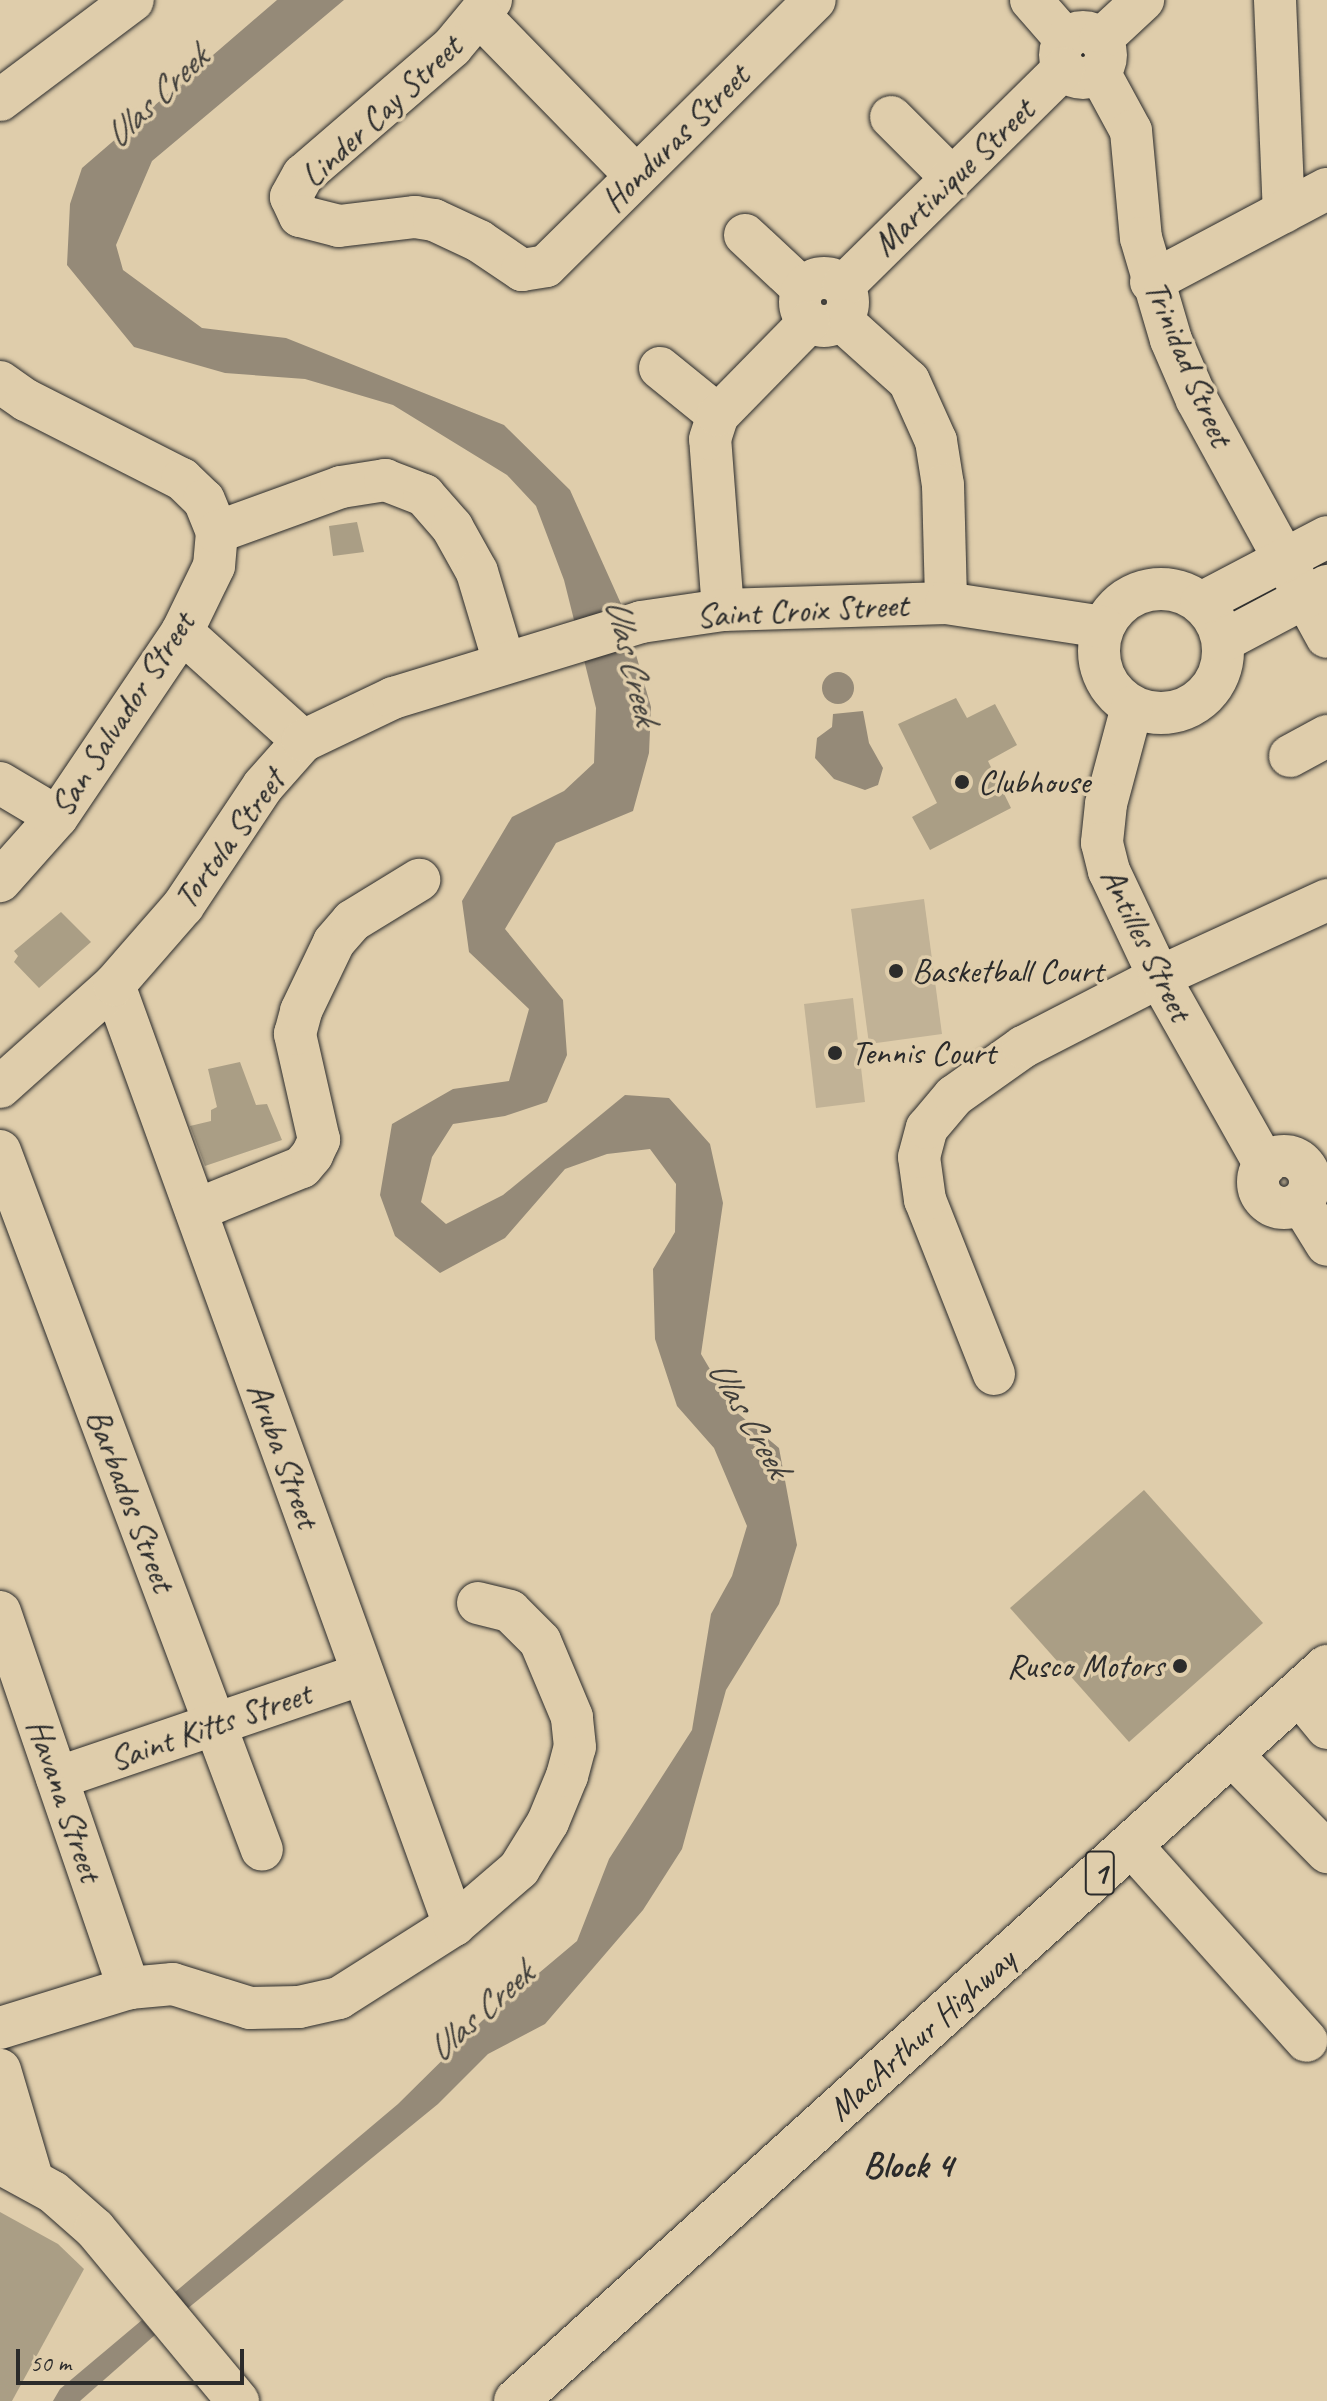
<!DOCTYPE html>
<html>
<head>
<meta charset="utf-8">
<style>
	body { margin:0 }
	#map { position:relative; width:1327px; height:2401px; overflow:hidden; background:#dfcdab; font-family:Caveat,sans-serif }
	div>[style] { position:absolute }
	.green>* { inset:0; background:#c1b296 }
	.water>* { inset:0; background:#958a78 }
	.round { border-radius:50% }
	.building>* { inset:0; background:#aa9e85 }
	.roads { filter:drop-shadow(0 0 2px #2b2b2b) drop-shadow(0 0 2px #2b2b2b) }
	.minor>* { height:42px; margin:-21px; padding:0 21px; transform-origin:21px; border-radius:21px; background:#dfcdab }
	.minor>.ring { margin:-21px; padding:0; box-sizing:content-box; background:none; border:42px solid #dfcdab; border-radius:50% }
	.highway>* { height:44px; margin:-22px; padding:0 22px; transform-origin:22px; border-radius:22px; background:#dfcdab }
	.dots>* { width:22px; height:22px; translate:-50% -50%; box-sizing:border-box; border:4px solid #dfcdab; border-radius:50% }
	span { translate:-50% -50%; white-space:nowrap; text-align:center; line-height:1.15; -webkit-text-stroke:7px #dfcdab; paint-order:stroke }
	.shield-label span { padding:2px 6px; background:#dfcdab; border:2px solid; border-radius:6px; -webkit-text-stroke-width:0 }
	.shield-label { font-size:32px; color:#2b2b2b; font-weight:700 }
	.street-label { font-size:34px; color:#2b2b2b }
	.poi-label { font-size:34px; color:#2b2b2b }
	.left { translate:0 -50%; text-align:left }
	.right { translate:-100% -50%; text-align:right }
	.water-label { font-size:36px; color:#403e3a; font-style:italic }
	.neighbourhood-label { font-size:36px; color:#2b2b2b; font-weight:700 }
	.scale { position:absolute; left:16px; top:2349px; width:228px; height:36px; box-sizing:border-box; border:4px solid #2b2b2b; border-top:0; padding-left:10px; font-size:24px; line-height:28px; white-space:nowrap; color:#2b2b2b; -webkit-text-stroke:6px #dfcdab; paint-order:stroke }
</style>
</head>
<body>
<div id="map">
	<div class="green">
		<div style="clip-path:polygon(924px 899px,942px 1034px,869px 1044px,851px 909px)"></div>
		<div style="clip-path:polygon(853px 998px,865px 1102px,816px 1108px,804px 1004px)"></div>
	</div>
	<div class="water">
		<div style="clip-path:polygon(277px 0,344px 0,152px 161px,116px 245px,123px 270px,202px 328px,286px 338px,504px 425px,570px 490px,622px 606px,651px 707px,649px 753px,633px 811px,556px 843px,505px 929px,563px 1000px,567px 1055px,547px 1102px,505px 1116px,453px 1124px,432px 1157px,421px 1202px,446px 1224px,503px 1195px,625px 1095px,669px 1098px,710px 1144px,723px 1203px,701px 1354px,734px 1410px,779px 1448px,797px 1545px,779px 1604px,726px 1690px,682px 1849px,643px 1910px,545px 2024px,488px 2054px,438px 2104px,187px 2309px,174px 2293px,398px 2104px,483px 2020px,577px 1941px,609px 1859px,692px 1730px,711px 1614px,732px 1576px,747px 1526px,714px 1448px,677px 1406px,655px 1339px,653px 1269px,675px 1232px,676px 1184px,650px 1149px,607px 1154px,565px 1169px,505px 1238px,440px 1273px,395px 1236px,380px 1195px,392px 1124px,453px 1089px,509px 1081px,529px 1009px,469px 952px,462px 901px,512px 817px,564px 791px,594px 763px,596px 708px,564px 580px,536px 506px,507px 475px,393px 405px,305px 379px,225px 373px,134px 347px,67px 265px,70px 204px,82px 168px)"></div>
		<div class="round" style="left:822px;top:672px;width:32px;height:32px"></div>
		<div style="clip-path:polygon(863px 711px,869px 743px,883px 768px,878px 785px,865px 790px,834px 779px,815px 758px,817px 738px,832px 727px,833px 714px)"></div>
		<div style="clip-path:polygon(142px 2320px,155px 2335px,80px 2401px,53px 2401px,60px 2389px)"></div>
	</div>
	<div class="building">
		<div style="clip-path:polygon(357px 522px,364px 552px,333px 556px,329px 526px)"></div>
		<div style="clip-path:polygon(956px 698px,967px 718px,995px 704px,1017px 745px,988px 761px,1011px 808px,930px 850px,912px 817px,937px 803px,898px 724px)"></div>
		<div style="clip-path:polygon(61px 912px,91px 942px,39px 988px,14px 962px,18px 956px,14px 951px)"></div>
		<div style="clip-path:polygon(240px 1062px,256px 1105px,267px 1104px,282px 1140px,205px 1166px,190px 1126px,211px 1121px,211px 1110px,217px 1107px,208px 1069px)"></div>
		<div style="clip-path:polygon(1144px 1490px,1263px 1623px,1129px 1742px,1010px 1608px)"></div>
		<div style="clip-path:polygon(0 2212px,58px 2244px,84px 2269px,12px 2401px,0 2401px)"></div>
	</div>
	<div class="roads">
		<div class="minor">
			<div style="left:491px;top:0;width:61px;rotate:129.7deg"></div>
			<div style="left:452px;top:47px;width:196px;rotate:139.3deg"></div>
			<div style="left:303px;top:175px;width:25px;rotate:119deg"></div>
			<div style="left:291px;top:197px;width:21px;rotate:65deg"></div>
			<div style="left:300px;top:216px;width:40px;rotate:14.4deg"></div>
			<div style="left:339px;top:226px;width:77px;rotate:-6.8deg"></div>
			<div style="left:415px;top:217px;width:19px;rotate:9deg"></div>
			<div style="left:434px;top:220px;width:50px;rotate:25deg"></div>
			<div style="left:479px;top:241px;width:52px;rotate:34deg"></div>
			<div style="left:522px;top:270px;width:24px;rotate:-9deg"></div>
			<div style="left:546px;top:266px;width:378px;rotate:-44.7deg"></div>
			<div style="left:1031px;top:0;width:53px;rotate:48.8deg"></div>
			<div style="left:1275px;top:0;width:212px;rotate:87.6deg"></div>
			<div style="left:480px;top:16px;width:222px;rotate:45.7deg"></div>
			<div class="ring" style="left:1060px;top:32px;width:4px;height:4px"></div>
			<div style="left:1100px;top:40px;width:59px;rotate:-42.9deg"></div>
			<div style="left:1099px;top:72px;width:67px;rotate:61.5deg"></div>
			<div style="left:1131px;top:131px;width:107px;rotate:84.7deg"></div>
			<div style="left:1141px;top:238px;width:106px;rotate:73.6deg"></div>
			<div style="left:1171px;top:340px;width:65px;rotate:66.6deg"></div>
			<div style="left:1197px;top:400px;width:270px;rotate:61.3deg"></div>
			<div style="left:0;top:100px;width:166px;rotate:-36.9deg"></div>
			<div style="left:891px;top:117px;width:86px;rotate:45deg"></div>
			<div style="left:745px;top:235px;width:79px;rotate:43deg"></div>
			<div class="ring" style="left:800px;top:278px;width:6px;height:6px"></div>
			<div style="left:1151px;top:282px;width:199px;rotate:-27.9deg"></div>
			<div style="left:843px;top:286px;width:310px;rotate:-44.6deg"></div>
			<div style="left:841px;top:320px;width:91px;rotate:41.9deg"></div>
			<div style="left:909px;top:381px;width:66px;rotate:65.8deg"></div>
			<div style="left:936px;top:441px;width:45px;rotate:81deg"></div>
			<div style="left:943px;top:485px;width:118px;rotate:88.5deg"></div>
			<div style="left:660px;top:368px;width:75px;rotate:39deg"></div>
			<div style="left:0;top:382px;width:32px;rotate:35deg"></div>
			<div style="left:26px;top:400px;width:175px;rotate:26.9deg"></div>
			<div style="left:182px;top:479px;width:30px;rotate:44deg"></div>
			<div style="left:204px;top:500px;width:35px;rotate:68deg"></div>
			<div style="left:217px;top:532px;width:34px;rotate:95deg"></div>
			<div style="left:214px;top:566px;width:73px;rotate:115.9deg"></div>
			<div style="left:182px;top:632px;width:223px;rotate:124deg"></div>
			<div style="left:57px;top:817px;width:86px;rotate:131.7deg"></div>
			<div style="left:217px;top:532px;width:132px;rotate:-19.9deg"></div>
			<div style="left:341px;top:487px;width:45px;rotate:-9deg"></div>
			<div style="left:385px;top:480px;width:42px;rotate:21deg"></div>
			<div style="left:424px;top:495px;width:43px;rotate:48.8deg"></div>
			<div style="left:452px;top:527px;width:51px;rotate:60.9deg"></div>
			<div style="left:477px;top:572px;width:94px;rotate:73.3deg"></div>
			<div class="ring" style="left:1099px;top:589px;width:82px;height:82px"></div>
			<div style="left:1201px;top:603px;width:142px;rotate:-27.6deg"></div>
			<div style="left:723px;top:610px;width:171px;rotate:-94.3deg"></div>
			<div style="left:710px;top:439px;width:25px;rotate:-72deg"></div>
			<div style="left:718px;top:415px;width:130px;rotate:-45.6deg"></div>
			<div style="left:182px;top:632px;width:163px;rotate:42deg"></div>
			<div style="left:1223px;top:641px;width:118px;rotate:-27.9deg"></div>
			<div style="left:1132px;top:707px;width:100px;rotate:105deg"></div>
			<div style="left:1106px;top:804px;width:39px;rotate:96deg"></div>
			<div style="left:1102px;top:843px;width:29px;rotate:76deg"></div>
			<div style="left:1109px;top:871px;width:117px;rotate:64.7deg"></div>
			<div style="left:1159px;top:977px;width:216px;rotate:60.6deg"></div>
			<div style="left:1290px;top:756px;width:42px;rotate:-28.4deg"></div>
			<div style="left:0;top:783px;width:66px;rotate:30.8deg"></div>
			<div style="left:114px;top:985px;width:1000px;rotate:70.11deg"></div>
			<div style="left:0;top:1087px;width:153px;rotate:-41.8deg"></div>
			<div style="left:114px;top:985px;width:105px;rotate:-48.9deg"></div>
			<div style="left:183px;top:906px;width:144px;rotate:-56.3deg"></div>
			<div style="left:263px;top:786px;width:60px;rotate:-48.4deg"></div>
			<div style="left:303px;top:741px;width:100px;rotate:-25.5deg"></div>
			<div style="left:393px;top:698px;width:259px;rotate:-17deg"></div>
			<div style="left:641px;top:622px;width:83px;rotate:-8.3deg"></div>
			<div style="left:723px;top:610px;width:223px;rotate:-1.8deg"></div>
			<div style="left:946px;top:603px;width:159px;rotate:8.7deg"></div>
			<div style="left:0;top:1151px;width:746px;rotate:69.45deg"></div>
			<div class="ring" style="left:1258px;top:1156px;width:10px;height:10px"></div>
			<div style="left:1301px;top:1203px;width:49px;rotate:58.2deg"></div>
			<div style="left:196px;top:1210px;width:114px;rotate:-22.1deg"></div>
			<div style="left:302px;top:1167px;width:16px;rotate:-50deg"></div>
			<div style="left:312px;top:1155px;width:17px;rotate:-65deg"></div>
			<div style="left:319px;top:1140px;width:109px;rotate:-102.8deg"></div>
			<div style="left:295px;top:1034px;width:24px;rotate:-75deg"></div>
			<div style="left:301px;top:1011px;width:76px;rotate:-64.4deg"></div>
			<div style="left:334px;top:942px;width:28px;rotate:-49deg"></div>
			<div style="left:352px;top:921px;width:79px;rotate:-31.5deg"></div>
			<div style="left:994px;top:1374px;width:187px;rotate:-111.6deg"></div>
			<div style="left:925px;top:1200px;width:43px;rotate:-97.9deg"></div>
			<div style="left:919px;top:1157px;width:30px;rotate:-75deg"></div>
			<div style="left:927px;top:1128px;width:42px;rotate:-49.8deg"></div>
			<div style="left:954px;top:1096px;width:85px;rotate:-35.4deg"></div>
			<div style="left:1023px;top:1047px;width:153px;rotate:-27.2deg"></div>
			<div style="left:1159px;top:977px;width:185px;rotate:-24.6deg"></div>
			<div style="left:0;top:1612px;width:398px;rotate:71.1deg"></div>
			<div style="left:1299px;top:1694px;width:44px;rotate:50.5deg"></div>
			<div style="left:1232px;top:1755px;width:136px;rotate:45.6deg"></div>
			<div style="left:57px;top:1778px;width:323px;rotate:-18.8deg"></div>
			<div style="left:1131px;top:1845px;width:263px;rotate:48.1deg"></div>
			<div style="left:0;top:2028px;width:135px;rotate:-17.2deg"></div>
			<div style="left:129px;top:1988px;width:44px;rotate:-5.2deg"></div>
			<div style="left:173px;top:1984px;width:81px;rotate:17.3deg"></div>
			<div style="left:250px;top:2008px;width:49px;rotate:-1.2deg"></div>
			<div style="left:299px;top:2007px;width:41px;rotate:-12.7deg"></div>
			<div style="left:339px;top:1998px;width:136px;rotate:-32.4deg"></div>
			<div style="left:454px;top:1925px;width:86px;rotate:-40.7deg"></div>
			<div style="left:519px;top:1869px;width:55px;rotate:-58.3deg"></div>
			<div style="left:548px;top:1822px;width:50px;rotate:-67.6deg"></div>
			<div style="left:567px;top:1776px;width:30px;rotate:-75deg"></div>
			<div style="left:575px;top:1747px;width:30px;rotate:-96deg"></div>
			<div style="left:572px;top:1717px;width:82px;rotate:-112.8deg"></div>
			<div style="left:540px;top:1641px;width:42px;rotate:-135deg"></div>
			<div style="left:510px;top:1611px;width:33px;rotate:-166deg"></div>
			<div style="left:0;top:2070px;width:113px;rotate:73.5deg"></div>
			<div style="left:0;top:2163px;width:60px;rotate:28.7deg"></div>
			<div style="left:53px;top:2192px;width:56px;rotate:41.4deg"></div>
			<div style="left:95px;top:2229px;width:224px;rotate:50.3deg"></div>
		</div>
		<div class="highway">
			<div style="left:516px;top:2401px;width:1094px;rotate:-42.15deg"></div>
		</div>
	</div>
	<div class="dots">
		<div style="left:962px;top:782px;background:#2b2b2b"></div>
		<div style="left:896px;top:971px;background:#2b2b2b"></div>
		<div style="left:835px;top:1053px;background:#2b2b2b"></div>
		<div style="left:1180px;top:1666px;background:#2b2b2b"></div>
	</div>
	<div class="shield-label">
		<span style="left:1100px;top:1873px">1</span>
	</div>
	<div class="street-label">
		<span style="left:381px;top:111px;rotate:-43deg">Linder Cay Street</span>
		<span style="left:675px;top:138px;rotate:-45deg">Honduras Street</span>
		<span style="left:953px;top:177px;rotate:-44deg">Martinique Street</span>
		<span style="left:1189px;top:363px;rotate:67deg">Trinidad Street</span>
		<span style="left:802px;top:610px;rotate:-3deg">Saint Croix Street</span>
		<span style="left:122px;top:714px;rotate:-57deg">San Salvador Street</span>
		<span style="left:229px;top:839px;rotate:-54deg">Tortola Street</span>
		<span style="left:1147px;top:944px;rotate:64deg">Antilles Street</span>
		<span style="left:284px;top:1455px;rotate:70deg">Aruba Street</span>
		<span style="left:131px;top:1500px;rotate:69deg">Barbados Street</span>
		<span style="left:210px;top:1726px;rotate:-19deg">Saint Kitts Street</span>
		<span style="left:65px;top:1800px;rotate:71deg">Havana Street</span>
		<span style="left:921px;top:2034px;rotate:-42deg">MacArthur Highway</span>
	</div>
	<div class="poi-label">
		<span class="left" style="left:978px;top:782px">Clubhouse</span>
		<span class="left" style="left:912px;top:971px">Basketball Court</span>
		<span class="left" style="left:851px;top:1053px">Tennis Court</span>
		<span class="right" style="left:1164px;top:1666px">Rusco Motors</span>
	</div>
	<div class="water-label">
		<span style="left:156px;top:97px;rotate:-44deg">Ulas Creek</span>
		<span style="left:632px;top:661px;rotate:76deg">Ulas Creek</span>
		<span style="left:749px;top:1418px;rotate:60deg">Ulas Creek</span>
		<span style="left:480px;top:2012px;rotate:-42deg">Ulas Creek</span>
	</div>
	<div class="neighbourhood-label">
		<span style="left:908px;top:2166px">Block 4</span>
	</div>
	<div class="scale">50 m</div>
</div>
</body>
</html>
